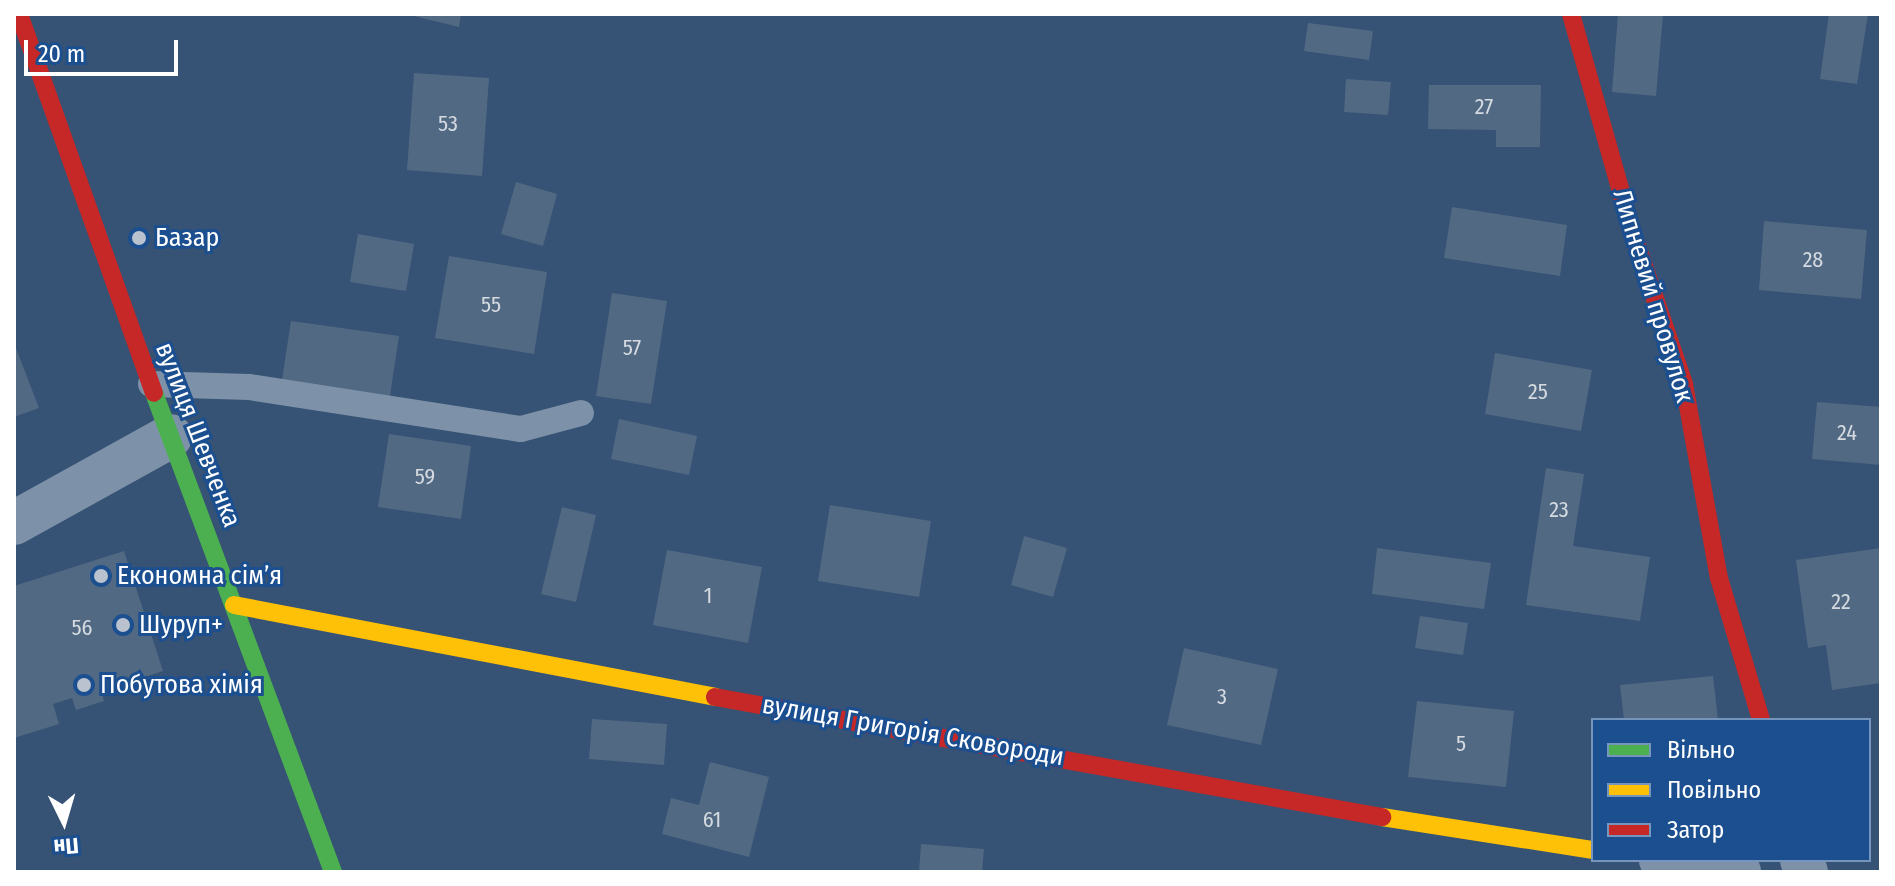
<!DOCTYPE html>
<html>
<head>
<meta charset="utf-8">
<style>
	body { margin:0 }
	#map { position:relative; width:1895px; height:886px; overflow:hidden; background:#365274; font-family:"Fira Sans Condensed",sans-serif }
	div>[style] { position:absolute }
	.building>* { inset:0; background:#526984 }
	.lane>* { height:26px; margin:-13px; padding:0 13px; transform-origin:13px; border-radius:13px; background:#7d92a8 }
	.street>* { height:44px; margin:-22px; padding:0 22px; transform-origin:22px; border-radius:22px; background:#7d92a8 }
	.fast>* { height:18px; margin:-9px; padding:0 9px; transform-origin:9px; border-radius:9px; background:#4caf50 }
	.slow>* { height:18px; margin:-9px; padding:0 9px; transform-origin:9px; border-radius:9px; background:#ffc107 }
	.jam>* { height:18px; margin:-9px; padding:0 9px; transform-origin:9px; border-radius:9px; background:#c62828 }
	.dots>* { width:22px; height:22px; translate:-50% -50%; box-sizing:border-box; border:4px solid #1b4f8f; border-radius:50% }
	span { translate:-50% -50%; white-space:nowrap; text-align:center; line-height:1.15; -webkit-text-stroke:6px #1b4f8f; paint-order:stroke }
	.number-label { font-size:22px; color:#d4dae0 }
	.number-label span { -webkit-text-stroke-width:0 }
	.poi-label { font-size:26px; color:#fff }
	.left { translate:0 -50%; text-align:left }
	.street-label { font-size:26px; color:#fff }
	.frame { position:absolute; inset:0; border:16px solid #fff; pointer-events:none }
	.legend { position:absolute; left:1591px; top:718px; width:280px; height:144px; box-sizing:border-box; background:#1b4f8f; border:2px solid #7695bc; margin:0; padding:10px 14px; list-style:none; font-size:24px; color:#fff }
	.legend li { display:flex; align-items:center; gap:16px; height:40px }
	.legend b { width:40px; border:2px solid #7695bc }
	.north { position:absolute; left:24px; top:782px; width:80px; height:80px; -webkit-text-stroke:6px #1b4f8f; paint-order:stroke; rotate:175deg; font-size:22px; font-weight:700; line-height:32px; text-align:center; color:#fff }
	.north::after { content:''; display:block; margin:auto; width:28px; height:36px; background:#fff; clip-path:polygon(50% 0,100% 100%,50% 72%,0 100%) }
	.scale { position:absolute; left:24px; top:40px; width:154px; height:36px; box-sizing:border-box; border:4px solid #fff; border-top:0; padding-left:10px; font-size:24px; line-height:28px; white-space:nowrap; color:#fff; -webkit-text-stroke:6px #1b4f8f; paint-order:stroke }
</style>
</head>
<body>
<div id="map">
	<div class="building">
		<div style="clip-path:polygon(406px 14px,461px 14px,459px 27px)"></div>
		<div style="clip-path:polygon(1618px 14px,1663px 14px,1656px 96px,1612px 92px)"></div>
		<div style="clip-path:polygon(1829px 14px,1868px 14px,1857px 84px,1820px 79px)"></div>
		<div style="clip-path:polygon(1308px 23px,1373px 31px,1369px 60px,1304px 51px)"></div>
		<div style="clip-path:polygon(414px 73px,489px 78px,482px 176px,407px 170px)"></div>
		<div style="clip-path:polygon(1346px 79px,1391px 82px,1388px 115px,1344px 112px)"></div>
		<div style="clip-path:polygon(1429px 85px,1541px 85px,1540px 147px,1496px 147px,1496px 130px,1428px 129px)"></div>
		<div style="clip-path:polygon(516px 182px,557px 194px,543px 246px,501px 234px)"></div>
		<div style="clip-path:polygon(1452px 207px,1567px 225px,1560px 276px,1444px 258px)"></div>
		<div style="clip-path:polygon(1764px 221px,1867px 230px,1861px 299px,1759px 290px)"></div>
		<div style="clip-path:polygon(358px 234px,414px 244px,406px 291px,350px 282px)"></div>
		<div style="clip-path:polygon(449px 256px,547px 272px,534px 354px,435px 338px)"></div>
		<div style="clip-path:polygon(612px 293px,667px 301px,651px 404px,596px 396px)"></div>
		<div style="clip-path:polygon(291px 321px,399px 336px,390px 396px,282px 380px)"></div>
		<div style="clip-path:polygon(14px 343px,39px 408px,14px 417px)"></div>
		<div style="clip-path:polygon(1495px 353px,1592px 370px,1581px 431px,1485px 414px)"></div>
		<div style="clip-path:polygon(1817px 402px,1881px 407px,1881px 465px,1812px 459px)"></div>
		<div style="clip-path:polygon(619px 419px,697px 436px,689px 475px,611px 459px)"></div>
		<div style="clip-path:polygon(389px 434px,471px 446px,461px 519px,378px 507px)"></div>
		<div style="clip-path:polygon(1546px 468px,1584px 474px,1573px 546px,1650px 557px,1640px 621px,1526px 605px)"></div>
		<div style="clip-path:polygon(830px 505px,931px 521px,919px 597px,818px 581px)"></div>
		<div style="clip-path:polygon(562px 507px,596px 515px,576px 602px,541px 594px)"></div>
		<div style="clip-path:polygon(1024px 536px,1067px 548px,1053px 597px,1011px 585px)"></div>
		<div style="clip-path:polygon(1377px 548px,1491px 563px,1484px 609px,1372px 594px)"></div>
		<div style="clip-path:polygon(1881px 548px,1881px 683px,1832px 690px,1826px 645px,1808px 648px,1796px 560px)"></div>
		<div style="clip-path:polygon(667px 550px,762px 567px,748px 643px,653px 625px)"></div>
		<div style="clip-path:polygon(124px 551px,163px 671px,101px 691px,104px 701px,76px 710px,72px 698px,53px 704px,59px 724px,14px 738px,14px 586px)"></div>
		<div style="clip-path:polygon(1420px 616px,1468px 623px,1463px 655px,1415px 648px)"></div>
		<div style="clip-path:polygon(1184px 648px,1278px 669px,1261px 745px,1167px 725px)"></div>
		<div style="clip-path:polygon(1713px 676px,1718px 720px,1624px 720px,1620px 685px)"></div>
		<div style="clip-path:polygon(1417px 701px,1514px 711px,1506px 787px,1408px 777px)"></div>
		<div style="clip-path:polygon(592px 719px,667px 724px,664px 765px,589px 759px)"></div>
		<div style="clip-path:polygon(710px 762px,769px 777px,749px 857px,662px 834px,671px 798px,699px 805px)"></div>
		<div style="clip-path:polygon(921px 844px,984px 849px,982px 872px,919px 872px)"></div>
	</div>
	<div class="lane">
		<div style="left:151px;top:384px;width:98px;rotate:1.8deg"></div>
		<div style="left:249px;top:387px;width:275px;rotate:8.8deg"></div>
		<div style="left:521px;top:429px;width:62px;rotate:-14.9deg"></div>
	</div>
	<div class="street">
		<div style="left:14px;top:523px;width:179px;rotate:-29deg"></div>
		<div style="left:1661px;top:860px;width:79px;rotate:8.7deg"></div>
		<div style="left:1802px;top:860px;width:13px;rotate:72deg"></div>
	</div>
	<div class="fast">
		<div style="left:154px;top:393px;width:511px;rotate:69.51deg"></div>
	</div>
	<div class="slow">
		<div style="left:234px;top:605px;width:490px;rotate:10.8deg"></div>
		<div style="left:1382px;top:817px;width:214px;rotate:8.9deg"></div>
	</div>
	<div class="jam">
		<div style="left:19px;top:14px;width:402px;rotate:70.4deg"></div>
		<div style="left:1571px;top:14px;width:225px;rotate:74.3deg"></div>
		<div style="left:1632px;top:231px;width:162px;rotate:71.2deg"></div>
		<div style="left:1684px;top:384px;width:197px;rotate:79.8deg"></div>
		<div style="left:1719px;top:578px;width:148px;rotate:73.5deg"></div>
		<div style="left:715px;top:697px;width:678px;rotate:10.2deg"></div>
	</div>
	<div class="dots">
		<div style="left:139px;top:238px;background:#b9c2ce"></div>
		<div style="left:101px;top:576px;background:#b9c2ce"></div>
		<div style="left:123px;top:625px;background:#b9c2ce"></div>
		<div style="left:84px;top:685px;background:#b9c2ce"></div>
	</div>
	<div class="number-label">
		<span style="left:1484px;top:107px">27</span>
		<span style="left:448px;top:124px">53</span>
		<span style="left:1813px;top:260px">28</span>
		<span style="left:491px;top:305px">55</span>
		<span style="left:632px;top:348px">57</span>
		<span style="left:1538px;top:392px">25</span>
		<span style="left:1847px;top:433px">24</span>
		<span style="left:425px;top:477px">59</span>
		<span style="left:1559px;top:510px">23</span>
		<span style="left:708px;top:596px">1</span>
		<span style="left:1841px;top:602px">22</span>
		<span style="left:82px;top:628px">56</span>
		<span style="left:1222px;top:697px">3</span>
		<span style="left:1461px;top:744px">5</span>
		<span style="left:712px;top:820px">61</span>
	</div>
	<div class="poi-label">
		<span class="left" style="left:155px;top:238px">Базар</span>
		<span class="left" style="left:117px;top:576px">Економна сім’я</span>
		<span class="left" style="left:139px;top:625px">Шуруп+</span>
		<span class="left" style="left:100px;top:685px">Побутова хімія</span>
	</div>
	<div class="street-label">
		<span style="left:1653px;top:296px;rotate:73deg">Липневий провулок</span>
		<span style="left:198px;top:435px;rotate:69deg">вулиця Шевченка</span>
		<span style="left:913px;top:731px;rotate:10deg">вулиця Григорія Сковороди</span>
	</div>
	<div class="frame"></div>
	<ul class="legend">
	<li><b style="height:10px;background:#4caf50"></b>Вільно</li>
	<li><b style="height:10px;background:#ffc107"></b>Повільно</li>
	<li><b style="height:10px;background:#c62828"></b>Затор</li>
	</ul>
	<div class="north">Пн</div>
	<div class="scale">20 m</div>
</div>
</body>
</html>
